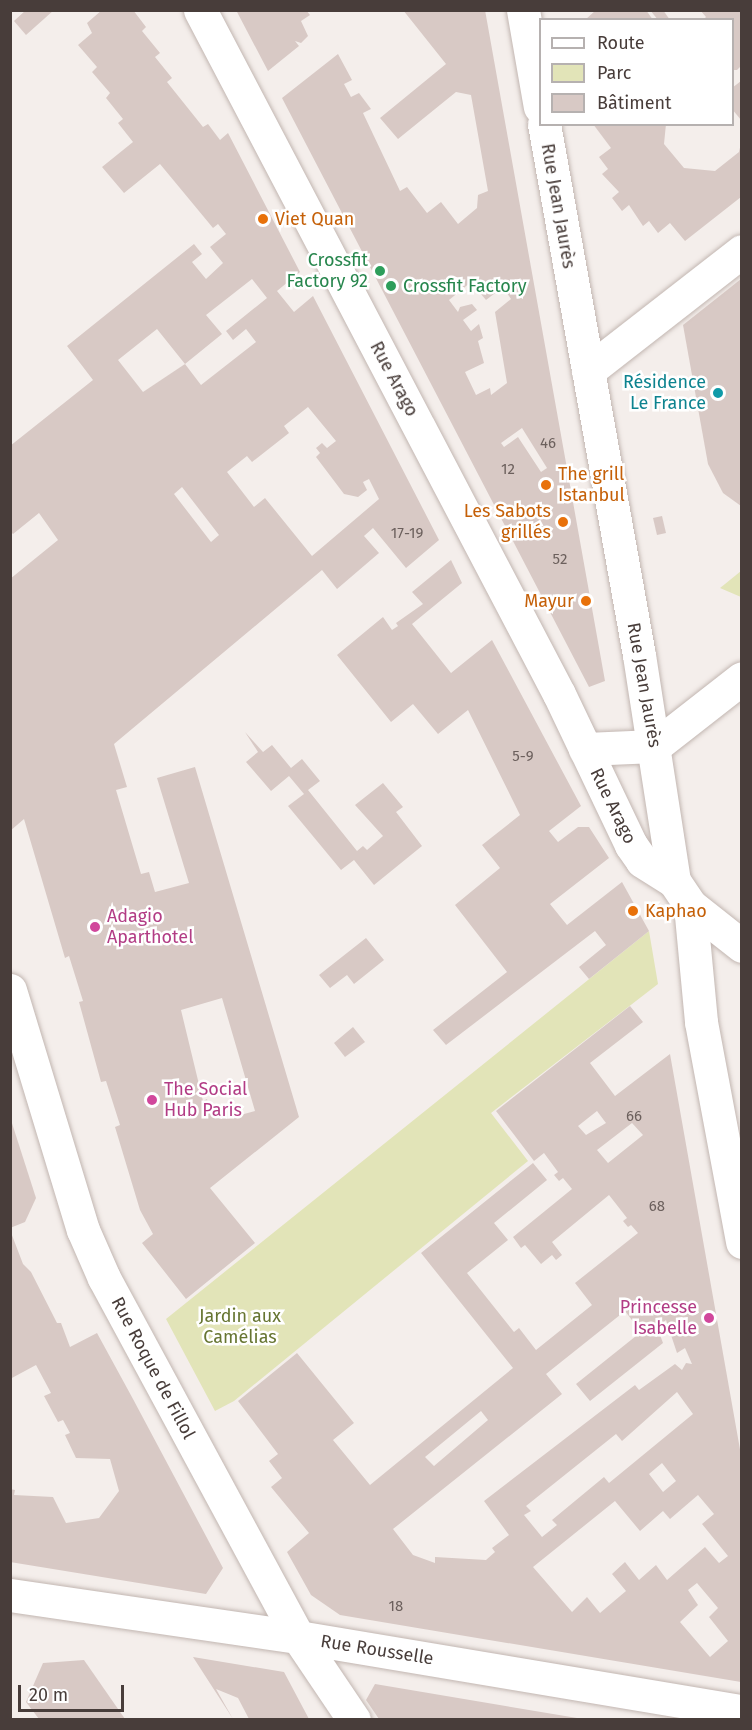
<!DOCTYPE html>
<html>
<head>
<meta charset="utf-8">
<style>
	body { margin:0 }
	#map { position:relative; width:752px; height:1730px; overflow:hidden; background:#f4eeeb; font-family:"Fira Sans",sans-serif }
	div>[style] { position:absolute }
	.green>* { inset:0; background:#e2e4b8 }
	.building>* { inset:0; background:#d8c9c5 }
	.roads { filter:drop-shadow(0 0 2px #c2b6b1) drop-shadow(0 0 2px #c2b6b1) }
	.minor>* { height:33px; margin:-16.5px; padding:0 16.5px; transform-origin:16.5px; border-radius:16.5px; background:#fff }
	.dots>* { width:16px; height:16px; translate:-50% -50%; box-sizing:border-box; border:3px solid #fff; border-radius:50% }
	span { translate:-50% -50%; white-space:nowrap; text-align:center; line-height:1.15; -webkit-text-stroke:5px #fff; paint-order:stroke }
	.number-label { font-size:15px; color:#6c605d }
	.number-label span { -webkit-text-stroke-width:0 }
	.street-label { font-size:18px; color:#483d3a }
	.food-label { font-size:18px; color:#c56008 }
	.left { translate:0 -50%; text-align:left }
	.right { translate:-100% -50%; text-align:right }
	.leisure-label { font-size:18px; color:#27864d }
	.culture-label { font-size:18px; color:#0d838f }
	.hotel-label { font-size:18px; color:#b23c85 }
	.park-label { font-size:18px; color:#667531 }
	.frame { position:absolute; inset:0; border:12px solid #483d3a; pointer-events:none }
	.legend { position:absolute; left:539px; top:18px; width:195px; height:108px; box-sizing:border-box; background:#fff; border:2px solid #b6b1b0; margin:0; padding:8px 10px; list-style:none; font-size:18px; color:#483d3a }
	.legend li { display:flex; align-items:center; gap:12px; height:30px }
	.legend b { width:30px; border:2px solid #b6b1b0 }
	.scale { position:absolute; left:18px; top:1685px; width:106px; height:27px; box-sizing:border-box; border:3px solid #483d3a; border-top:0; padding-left:8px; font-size:18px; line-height:21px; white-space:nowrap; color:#483d3a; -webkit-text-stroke:4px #fff; paint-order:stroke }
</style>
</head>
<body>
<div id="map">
	<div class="green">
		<div style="clip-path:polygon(741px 571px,741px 597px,720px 588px,725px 584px)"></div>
		<div style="clip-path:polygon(649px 931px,658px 984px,491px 1113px,528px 1161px,234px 1401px,215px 1411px,166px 1319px)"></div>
	</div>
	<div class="building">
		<div style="clip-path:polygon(26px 10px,54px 10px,26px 35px,14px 21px)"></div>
		<div style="clip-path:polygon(evenodd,102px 10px,133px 10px,146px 27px,142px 31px,160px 53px,155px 57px,172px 78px,167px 82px,203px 127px,208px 124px,220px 140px,228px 133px,300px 272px,277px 291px,294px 312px,313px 296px,439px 540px,406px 568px,373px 528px,364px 536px,379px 553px,337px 589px,322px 570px,114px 744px,127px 787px,116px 790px,141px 874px,149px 872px,155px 892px,189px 883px,157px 778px,195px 767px,299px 1117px,210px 1188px,255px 1243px,186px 1299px,142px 1243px,153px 1234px,140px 1210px,115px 1127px,120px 1125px,106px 1081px,101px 1082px,79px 1002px,83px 1001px,69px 956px,65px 958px,24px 819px,10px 831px,10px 579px,58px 540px,39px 513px,13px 534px,10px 531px,10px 446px,93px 380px,67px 346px,194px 244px,202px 254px,192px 262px,206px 279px,223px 263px,210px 247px,226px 234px,218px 224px,213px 228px,160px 164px,124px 193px,102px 167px,133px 142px,118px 123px,123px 119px,106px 98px,110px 93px,92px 72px,97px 67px,78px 45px,92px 33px,87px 23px,102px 10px,252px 279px,267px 298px,226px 331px,233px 340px,246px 329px,256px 342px,201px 385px,185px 364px,143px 392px,118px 360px,157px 329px,185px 364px,222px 334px,206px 315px,252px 279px,102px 10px,308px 407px,336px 441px,327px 448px,322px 443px,316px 448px,320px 453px,316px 457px,344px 494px,358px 497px,367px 490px,363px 482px,369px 479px,379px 499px,312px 556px,265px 498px,254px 507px,227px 472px,247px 456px,252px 462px,289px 433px,284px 426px,308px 407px,102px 10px,182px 487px,219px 535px,211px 542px,174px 494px,182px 487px,102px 10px,222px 998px,255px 1111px,226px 1119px,224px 1112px,212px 1115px,207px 1099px,203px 1101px,181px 1010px,222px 998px)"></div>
		<div style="clip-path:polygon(236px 10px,306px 10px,310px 15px,301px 21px,308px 36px,301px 43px,295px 41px,299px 46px,268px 71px)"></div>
		<div style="clip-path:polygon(evenodd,403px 10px,485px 10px,605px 681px,589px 687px,282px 98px,338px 54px,352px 80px,344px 84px,351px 97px,359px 93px,371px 109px,363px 113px,400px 191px,407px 187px,427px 213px,441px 202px,458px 224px,477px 208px,478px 195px,488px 191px,471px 95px,456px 92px,398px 139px,380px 118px,446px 64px,403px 10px,471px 282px,486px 300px,503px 287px,511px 299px,495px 312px,507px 383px,491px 395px,490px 388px,476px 395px,465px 372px,484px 363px,478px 341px,483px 338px,479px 324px,471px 331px,463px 320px,477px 310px,472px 304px,460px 307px,458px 312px,449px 300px,471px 282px,403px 10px,522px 428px,547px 468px,541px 472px,518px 437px,504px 447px,501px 443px,522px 428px)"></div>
		<div style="clip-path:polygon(596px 10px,646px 10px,653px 20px,585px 20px)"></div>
		<div style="clip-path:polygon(650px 10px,663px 10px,670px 20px,658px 20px)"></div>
		<div style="clip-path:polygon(700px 10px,741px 10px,741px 66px,737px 70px,732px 70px,732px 20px,703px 20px,706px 17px)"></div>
		<div style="clip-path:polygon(741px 81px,741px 120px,732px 109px,732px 88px)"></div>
		<div style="clip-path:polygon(593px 124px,666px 124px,664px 144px,684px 168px,715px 171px,739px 152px,741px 143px,741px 197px,685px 241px,670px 223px,658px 233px,649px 221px,643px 226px,629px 205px,622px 211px,612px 198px,619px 192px,602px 174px,608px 169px,599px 157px,611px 148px)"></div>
		<div style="clip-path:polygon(741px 279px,741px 506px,723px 493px,708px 464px,683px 325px)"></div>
		<div style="clip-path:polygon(662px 516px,666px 533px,657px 535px,653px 518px)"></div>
		<div style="clip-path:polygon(451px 560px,462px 583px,412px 624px,451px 673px,492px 640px,581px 806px,549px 831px,558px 842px,578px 827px,589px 827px,609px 858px,550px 904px,567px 925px,622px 882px,649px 931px,589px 979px,579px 967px,606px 945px,595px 931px,446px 1045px,433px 1030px,507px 972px,455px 905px,500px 868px,482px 845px,520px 815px,468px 710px,438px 734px,413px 704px,391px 722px,337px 655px,383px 617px,392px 630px,398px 626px,396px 623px,423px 604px,412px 592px)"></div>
		<div style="clip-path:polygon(245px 732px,263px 752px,272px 745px,291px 768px,302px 759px,320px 781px,308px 790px,357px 851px,363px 846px,367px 850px,383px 836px,355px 805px,383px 783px,403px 807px,396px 812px,422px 846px,374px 885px,354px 860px,341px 870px,288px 806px,304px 794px,289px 776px,271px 791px,246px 762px,258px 752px)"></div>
		<div style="clip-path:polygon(366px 938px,384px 960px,354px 984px,347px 975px,330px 988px,319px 975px)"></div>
		<div style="clip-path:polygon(evenodd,630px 1006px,643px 1022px,590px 1063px,615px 1096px,670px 1054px,741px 1455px,741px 1682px,340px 1615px,311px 1595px,287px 1552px,309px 1533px,271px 1487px,282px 1478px,269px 1461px,278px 1454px,238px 1401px,297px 1353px,354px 1423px,333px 1440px,370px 1485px,513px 1368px,421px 1253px,533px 1163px,547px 1180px,494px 1223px,508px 1240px,467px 1273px,514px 1332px,519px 1328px,536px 1350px,592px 1305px,575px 1283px,638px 1233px,631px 1225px,628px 1227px,623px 1221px,627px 1218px,609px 1195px,552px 1242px,562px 1255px,556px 1260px,552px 1255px,541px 1264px,525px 1245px,521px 1248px,513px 1237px,572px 1189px,563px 1178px,559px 1181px,554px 1175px,558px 1172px,544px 1153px,534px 1161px,496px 1111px,630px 1006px,597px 1111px,606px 1123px,586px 1135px,578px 1126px,597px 1111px,630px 1006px,632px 1123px,643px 1135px,608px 1163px,597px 1150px,632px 1123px,630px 1006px,625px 1311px,641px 1332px,576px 1384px,590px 1401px,663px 1343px,657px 1327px,666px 1320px,677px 1353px,685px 1348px,692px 1364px,686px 1363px,682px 1370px,675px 1364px,639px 1390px,635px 1385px,484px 1501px,509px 1535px,492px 1548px,495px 1552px,486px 1560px,435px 1557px,435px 1563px,413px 1555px,393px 1529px,562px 1394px,546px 1374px,625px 1311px,630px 1006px,677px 1392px,693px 1414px,609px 1483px,604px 1477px,552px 1520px,557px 1525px,542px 1537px,524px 1515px,531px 1511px,526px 1506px,616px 1434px,622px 1441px,677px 1392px,630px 1006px,481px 1411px,488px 1420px,434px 1466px,425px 1457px,481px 1411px,630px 1006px,662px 1463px,676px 1481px,663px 1492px,649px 1474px,662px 1463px,630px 1006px,698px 1495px,714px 1514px,702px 1524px,728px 1556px,719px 1563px,705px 1547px,667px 1580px,656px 1565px,639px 1580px,625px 1562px,612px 1574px,626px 1591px,600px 1613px,587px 1597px,572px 1612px,533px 1567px,615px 1501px,640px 1531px,663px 1511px,670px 1519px,698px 1495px,630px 1006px,697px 1583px,718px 1608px,709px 1617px,728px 1641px,710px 1657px,680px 1622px,698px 1605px,688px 1590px,697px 1583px)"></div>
		<div style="clip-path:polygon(353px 1027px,365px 1042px,345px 1057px,334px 1043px)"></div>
		<div style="clip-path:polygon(10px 1117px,36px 1198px,25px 1222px,10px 1228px)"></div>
		<div style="clip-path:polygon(10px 1230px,23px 1264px,31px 1272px,57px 1323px,61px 1323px,70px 1347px,97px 1333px,133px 1399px,223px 1568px,206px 1594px,10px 1562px,10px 1489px,15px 1490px,14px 1495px,53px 1497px,66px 1523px,99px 1518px,119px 1491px,110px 1459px,76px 1458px,65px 1435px,70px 1433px,63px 1420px,58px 1422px,44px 1396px,51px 1393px,36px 1365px,10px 1379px)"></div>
		<div style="clip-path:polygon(193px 1657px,284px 1672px,309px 1719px,249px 1719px,238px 1698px,216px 1689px,233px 1719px)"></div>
		<div style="clip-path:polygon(84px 1660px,125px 1719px,39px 1719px,26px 1702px,43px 1663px)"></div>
		<div style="clip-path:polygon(375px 1684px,577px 1718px,577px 1719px,379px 1719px,366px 1700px)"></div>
	</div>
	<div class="roads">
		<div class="minor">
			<div style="left:200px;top:10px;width:772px;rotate:62.31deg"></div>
			<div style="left:559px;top:694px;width:167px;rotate:64.5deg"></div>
			<div style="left:631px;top:845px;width:19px;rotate:55deg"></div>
			<div style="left:642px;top:861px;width:38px;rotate:32deg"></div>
			<div style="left:523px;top:10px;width:98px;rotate:80.1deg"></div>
			<div style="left:544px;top:124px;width:539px;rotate:79.86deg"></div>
			<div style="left:639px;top:655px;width:229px;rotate:81.2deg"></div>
			<div style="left:674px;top:881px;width:29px;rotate:56deg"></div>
			<div style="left:690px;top:905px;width:118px;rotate:84.6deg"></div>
			<div style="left:701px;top:1022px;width:224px;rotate:79.4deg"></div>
			<div style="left:588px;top:371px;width:195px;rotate:-37.9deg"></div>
			<div style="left:655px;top:746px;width:110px;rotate:-38deg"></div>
			<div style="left:585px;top:749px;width:70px;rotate:-2.5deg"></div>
			<div style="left:690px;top:905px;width:66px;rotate:38.3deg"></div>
			<div style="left:10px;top:990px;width:251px;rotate:73.1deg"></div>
			<div style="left:83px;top:1230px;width:52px;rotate:66.4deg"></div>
			<div style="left:104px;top:1278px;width:408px;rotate:61.6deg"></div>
			<div style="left:298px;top:1637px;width:100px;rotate:56deg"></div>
			<div style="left:10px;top:1595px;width:291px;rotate:8.3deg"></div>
			<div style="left:298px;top:1637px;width:450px;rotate:9.5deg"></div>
		</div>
	</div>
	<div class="dots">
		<div style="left:263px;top:219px;background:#e8710a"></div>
		<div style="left:380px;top:271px;background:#2e9e5b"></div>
		<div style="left:391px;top:286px;background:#2e9e5b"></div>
		<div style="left:718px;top:393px;background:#0f9aa8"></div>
		<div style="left:546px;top:485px;background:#e8710a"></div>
		<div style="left:563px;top:522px;background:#e8710a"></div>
		<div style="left:586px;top:601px;background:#e8710a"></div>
		<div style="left:633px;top:911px;background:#e8710a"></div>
		<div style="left:95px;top:927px;background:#d1479c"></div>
		<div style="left:152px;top:1100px;background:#d1479c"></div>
		<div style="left:709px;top:1318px;background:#d1479c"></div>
	</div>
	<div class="number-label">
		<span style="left:548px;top:444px">46</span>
		<span style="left:508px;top:470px">12</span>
		<span style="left:407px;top:534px">17-19</span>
		<span style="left:560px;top:560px">52</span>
		<span style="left:523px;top:757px">5-9</span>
		<span style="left:634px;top:1117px">66</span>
		<span style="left:657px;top:1207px">68</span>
		<span style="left:396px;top:1607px">18</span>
	</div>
	<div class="street-label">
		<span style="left:558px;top:206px;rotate:80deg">Rue Jean Jaurès</span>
		<span style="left:394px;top:379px;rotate:62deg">Rue Arago</span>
		<span style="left:644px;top:685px;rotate:80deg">Rue Jean Jaurès</span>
		<span style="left:613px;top:806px;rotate:64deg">Rue Arago</span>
		<span style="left:153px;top:1368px;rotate:62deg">Rue Roque de Fillol</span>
		<span style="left:377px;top:1650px;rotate:9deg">Rue Rousselle</span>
	</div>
	<div class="food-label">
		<span class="left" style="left:275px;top:219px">Viet Quan</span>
		<span class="left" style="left:558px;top:485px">The grill<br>Istanbul</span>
		<span class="right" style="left:551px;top:522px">Les Sabots<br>grillés</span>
		<span class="right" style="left:574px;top:601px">Mayur</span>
		<span class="left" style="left:645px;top:911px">Kaphao</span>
	</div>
	<div class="leisure-label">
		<span class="right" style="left:368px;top:271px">Crossfit<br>Factory 92</span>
		<span class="left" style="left:403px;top:286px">Crossfit Factory</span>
	</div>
	<div class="culture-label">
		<span class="right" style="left:706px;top:393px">Résidence<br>Le France</span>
	</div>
	<div class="hotel-label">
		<span class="left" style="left:107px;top:927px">Adagio<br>Aparthotel</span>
		<span class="left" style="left:164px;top:1100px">The Social<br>Hub Paris</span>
		<span class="right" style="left:697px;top:1318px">Princesse<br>Isabelle</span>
	</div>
	<div class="park-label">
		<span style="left:240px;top:1327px">Jardin aux<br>Camélias</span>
	</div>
	<div class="frame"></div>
	<ul class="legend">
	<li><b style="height:8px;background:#fff"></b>Route</li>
	<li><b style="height:16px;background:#e2e4b8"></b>Parc</li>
	<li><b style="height:16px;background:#d8c9c5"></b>Bâtiment</li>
	</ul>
	<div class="scale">20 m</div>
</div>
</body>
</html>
